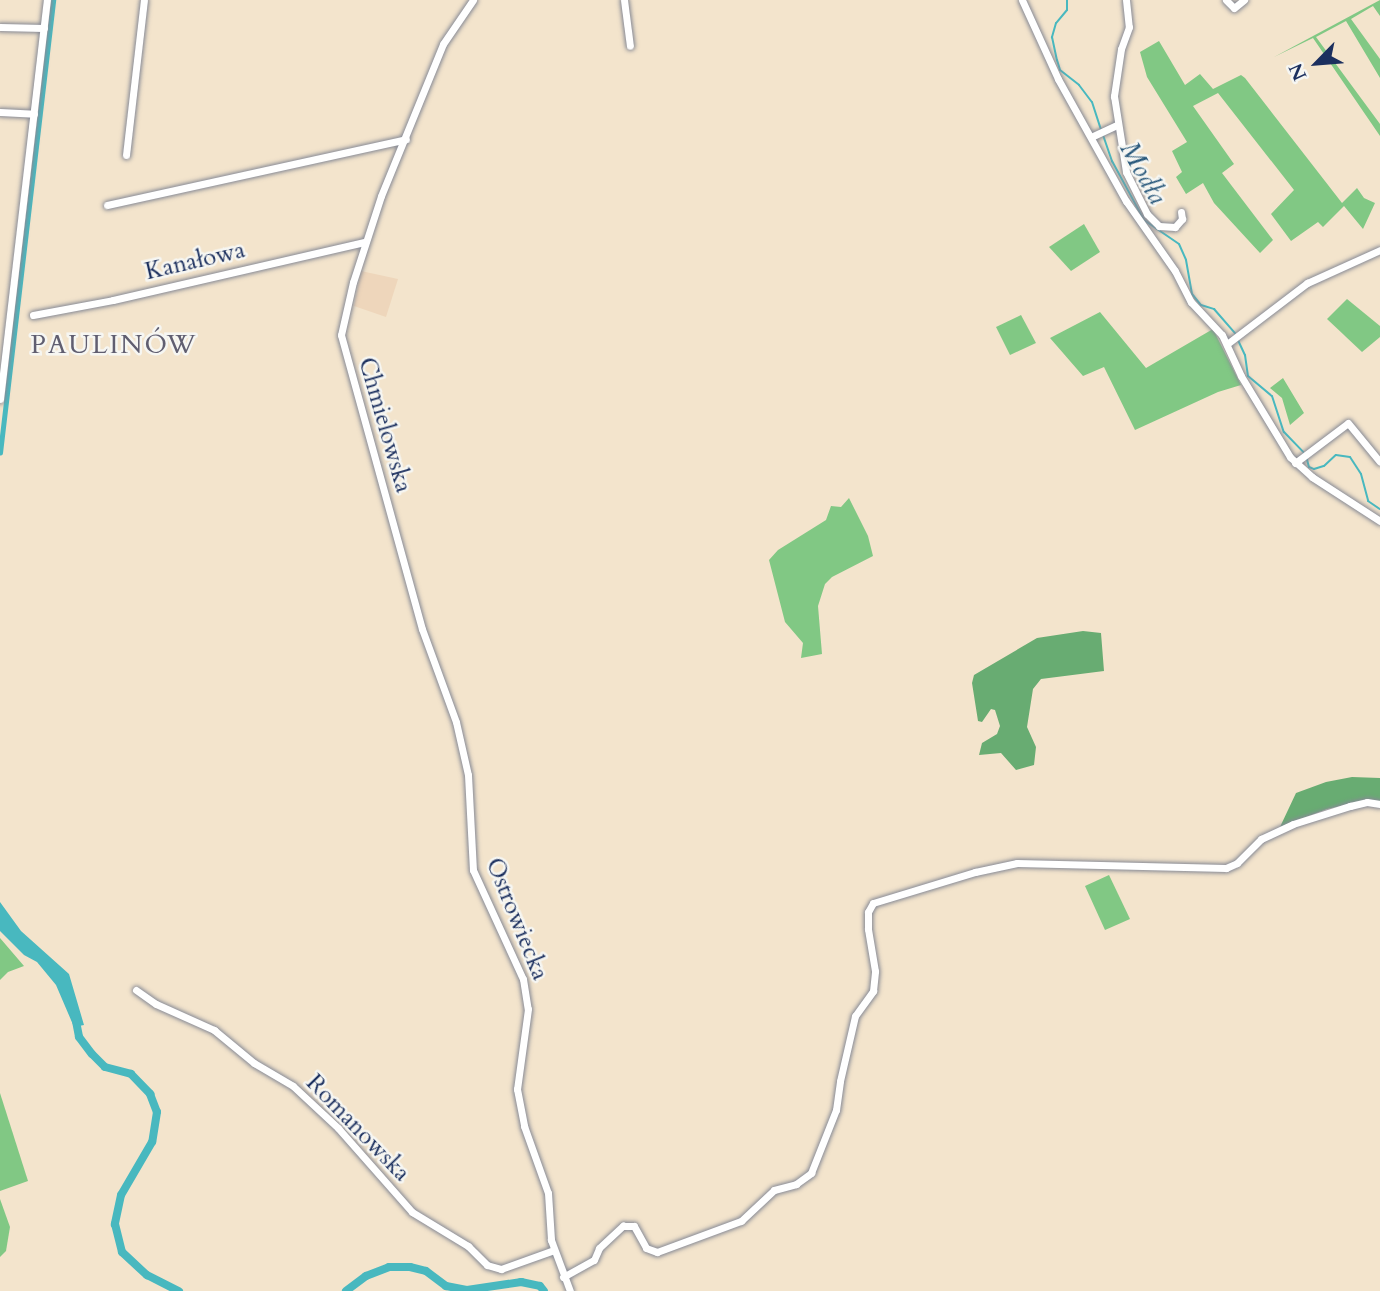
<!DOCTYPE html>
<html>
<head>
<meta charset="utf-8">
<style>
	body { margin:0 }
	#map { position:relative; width:1380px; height:1291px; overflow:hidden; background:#f3e4cc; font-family:Cardo,serif }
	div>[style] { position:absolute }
	.built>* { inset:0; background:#eed6bb }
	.green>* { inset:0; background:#81c884 }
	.forest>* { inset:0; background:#68ac72 }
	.water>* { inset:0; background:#48b8bf }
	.stream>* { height:2px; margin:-1px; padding:0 1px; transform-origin:1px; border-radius:1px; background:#48b8bf }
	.canal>* { height:4.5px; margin:-2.25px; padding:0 2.25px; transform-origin:2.25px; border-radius:2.25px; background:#48b8bf }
	.river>* { height:8px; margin:-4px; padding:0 4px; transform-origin:4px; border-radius:4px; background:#48b8bf }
	.roads { filter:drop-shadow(0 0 2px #878a95) drop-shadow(0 0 2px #878a95) }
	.minor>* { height:7px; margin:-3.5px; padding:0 3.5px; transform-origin:3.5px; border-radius:3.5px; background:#fff }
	span { translate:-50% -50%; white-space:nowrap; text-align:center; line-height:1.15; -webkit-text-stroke:5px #f6f6f2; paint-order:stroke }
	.street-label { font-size:24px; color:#1b2f5e }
	.water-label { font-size:26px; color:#28587b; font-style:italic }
	.neighbourhood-label { font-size:26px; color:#605e70; letter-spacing:2px }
	.north { position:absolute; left:1282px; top:28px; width:70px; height:70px; -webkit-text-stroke:5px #f6f6f2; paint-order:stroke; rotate:245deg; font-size:19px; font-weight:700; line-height:28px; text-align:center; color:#1b2f5e }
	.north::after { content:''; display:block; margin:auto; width:24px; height:32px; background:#1b2f5e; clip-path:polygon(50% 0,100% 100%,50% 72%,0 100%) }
</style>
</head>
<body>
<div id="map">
	<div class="built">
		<div style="clip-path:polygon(361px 271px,398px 279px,386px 317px,354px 306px)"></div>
	</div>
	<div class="green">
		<div style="clip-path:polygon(1380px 0,1380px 16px,1373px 6px,1351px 19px,1380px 59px,1380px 78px,1346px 21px,1316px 37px,1380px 124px,1380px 136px,1313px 38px,1274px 57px)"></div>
		<div style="clip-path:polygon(1159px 41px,1185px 85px,1200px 74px,1213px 89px,1241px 75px,1245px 78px,1342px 203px,1357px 188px,1364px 198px,1375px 203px,1363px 229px,1344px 206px,1323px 227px,1318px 222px,1291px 241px,1271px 214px,1294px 190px,1218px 93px,1193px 106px,1234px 164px,1222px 173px,1273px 240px,1260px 253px,1214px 203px,1203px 183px,1186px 194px,1176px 177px,1182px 172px,1172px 151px,1187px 142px,1147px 77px,1140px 52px)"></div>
		<div style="clip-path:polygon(1084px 224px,1100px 252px,1071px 271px,1049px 247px)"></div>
		<div style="clip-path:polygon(1347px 299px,1380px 326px,1380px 337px,1362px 352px,1327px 319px)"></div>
		<div style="clip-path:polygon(1100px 312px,1146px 368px,1213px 329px,1241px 385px,1218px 392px,1135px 430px,1104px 367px,1083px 376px,1050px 338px)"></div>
		<div style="clip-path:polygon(1021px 315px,1036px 343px,1010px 355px,996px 327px)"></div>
		<div style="clip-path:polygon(1283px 378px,1304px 413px,1290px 425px,1282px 398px,1270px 388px)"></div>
		<div style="clip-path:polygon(849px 498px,868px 536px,873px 556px,832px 577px,825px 584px,818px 606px,822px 654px,801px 658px,803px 643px,785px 622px,769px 560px,778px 550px,826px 520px,831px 506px,841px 507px)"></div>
		<div style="clip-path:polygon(1109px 875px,1130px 919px,1105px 930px,1085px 886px)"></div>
		<div style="clip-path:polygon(0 938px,24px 966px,8px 972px,0 980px)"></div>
		<div style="clip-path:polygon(0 1093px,28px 1181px,0 1191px)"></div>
		<div style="clip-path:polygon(0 1199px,10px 1227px,6px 1251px,0 1257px)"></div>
	</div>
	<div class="forest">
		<div style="clip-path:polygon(1083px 631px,1101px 633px,1104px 671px,1041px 679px,1033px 689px,1027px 727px,1036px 747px,1034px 765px,1016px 770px,1001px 753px,979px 755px,982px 743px,997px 734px,1000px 726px,995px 710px,991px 709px,982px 722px,978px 721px,972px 683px,974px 675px,1037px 638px)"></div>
		<div style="clip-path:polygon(1352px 777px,1380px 778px,1380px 803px,1368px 800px,1327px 809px,1280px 827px,1296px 793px,1326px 782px)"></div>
	</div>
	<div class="water">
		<div style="clip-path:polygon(0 902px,21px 931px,69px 974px,84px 1025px,74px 1027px,56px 985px,37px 962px,24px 955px,0 931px)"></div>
	</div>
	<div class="stream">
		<div style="left:1067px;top:0;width:10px;rotate:90deg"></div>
		<div style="left:1067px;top:10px;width:17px;rotate:130deg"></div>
		<div style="left:1056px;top:23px;width:15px;rotate:106deg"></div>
		<div style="left:1052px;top:37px;width:24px;rotate:78deg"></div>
		<div style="left:1057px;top:60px;width:10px;rotate:73deg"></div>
		<div style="left:1060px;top:70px;width:24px;rotate:38deg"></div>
		<div style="left:1079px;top:85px;width:21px;rotate:53deg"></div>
		<div style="left:1092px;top:102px;width:29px;rotate:72deg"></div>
		<div style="left:1103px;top:135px;width:28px;rotate:71deg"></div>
		<div style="left:1112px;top:161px;width:67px;rotate:61.5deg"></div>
		<div style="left:1144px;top:220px;width:42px;rotate:34.4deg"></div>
		<div style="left:1179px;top:244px;width:17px;rotate:66deg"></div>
		<div style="left:1186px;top:260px;width:35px;rotate:80deg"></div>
		<div style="left:1192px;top:294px;width:14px;rotate:51deg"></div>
		<div style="left:1201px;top:305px;width:14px;rotate:17deg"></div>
		<div style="left:1214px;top:309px;width:32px;rotate:49deg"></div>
		<div style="left:1237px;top:338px;width:19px;rotate:65deg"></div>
		<div style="left:1245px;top:355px;width:21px;rotate:82deg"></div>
		<div style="left:1248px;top:376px;width:31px;rotate:40deg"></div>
		<div style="left:1272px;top:396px;width:38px;rotate:72deg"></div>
		<div style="left:1284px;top:432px;width:28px;rotate:46deg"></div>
		<div style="left:1306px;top:456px;width:11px;rotate:75deg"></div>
		<div style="left:1309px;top:467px;width:5px;rotate:22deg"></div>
		<div style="left:1314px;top:469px;width:10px;rotate:-17deg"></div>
		<div style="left:1324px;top:466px;width:16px;rotate:-43deg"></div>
		<div style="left:1336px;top:455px;width:14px;rotate:8deg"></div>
		<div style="left:1350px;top:457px;width:20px;rotate:57deg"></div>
		<div style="left:1361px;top:474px;width:28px;rotate:75deg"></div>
		<div style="left:1368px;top:501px;width:14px;rotate:34deg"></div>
	</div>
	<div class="canal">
		<div style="left:0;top:453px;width:456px;rotate:-83.3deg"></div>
	</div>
	<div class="river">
		<div style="left:75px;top:1016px;width:21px;rotate:79deg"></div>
		<div style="left:79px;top:1037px;width:21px;rotate:53deg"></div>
		<div style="left:92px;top:1054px;width:18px;rotate:45deg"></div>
		<div style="left:105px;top:1067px;width:27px;rotate:15deg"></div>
		<div style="left:131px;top:1074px;width:28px;rotate:46deg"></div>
		<div style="left:150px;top:1094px;width:19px;rotate:69deg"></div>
		<div style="left:157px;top:1112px;width:30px;rotate:99deg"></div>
		<div style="left:152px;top:1142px;width:61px;rotate:120.3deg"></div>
		<div style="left:121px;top:1195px;width:30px;rotate:102deg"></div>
		<div style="left:115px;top:1224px;width:29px;rotate:76deg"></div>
		<div style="left:122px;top:1252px;width:34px;rotate:43deg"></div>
		<div style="left:147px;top:1275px;width:36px;rotate:27deg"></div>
		<div style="left:346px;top:1291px;width:25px;rotate:-37deg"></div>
		<div style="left:366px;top:1276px;width:25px;rotate:-21deg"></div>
		<div style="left:389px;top:1267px;width:21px"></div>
		<div style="left:410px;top:1267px;width:16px;rotate:14deg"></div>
		<div style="left:426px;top:1271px;width:25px;rotate:37deg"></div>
		<div style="left:446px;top:1286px;width:21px;rotate:11deg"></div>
		<div style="left:467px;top:1290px;width:55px;rotate:-8.4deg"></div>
		<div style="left:521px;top:1282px;width:19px;rotate:12deg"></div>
		<div style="left:540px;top:1286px;width:6px;rotate:51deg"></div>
	</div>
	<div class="roads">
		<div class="minor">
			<div style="left:473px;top:0;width:53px;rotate:124.3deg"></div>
			<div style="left:443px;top:44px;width:164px;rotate:112.2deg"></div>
			<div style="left:381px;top:196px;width:90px;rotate:108deg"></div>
			<div style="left:353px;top:282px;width:54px;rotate:102.8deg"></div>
			<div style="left:341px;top:335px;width:305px;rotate:74.6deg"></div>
			<div style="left:422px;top:629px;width:99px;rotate:69.9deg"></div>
			<div style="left:456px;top:722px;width:54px;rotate:77.2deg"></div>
			<div style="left:468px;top:775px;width:95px;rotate:87deg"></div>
			<div style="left:473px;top:870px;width:120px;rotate:65.4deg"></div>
			<div style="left:523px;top:979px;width:30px;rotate:81deg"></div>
			<div style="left:528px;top:1009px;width:81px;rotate:97.8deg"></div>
			<div style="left:517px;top:1089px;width:38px;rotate:79deg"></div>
			<div style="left:524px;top:1126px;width:71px;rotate:70.3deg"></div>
			<div style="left:548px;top:1193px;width:47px;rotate:86.3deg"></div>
			<div style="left:551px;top:1240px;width:54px;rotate:69.6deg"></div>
			<div style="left:624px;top:0;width:46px;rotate:82.6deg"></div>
			<div style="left:1022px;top:0;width:87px;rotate:65.5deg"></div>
			<div style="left:1058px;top:79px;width:140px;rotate:60.9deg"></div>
			<div style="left:1126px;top:201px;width:85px;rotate:55deg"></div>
			<div style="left:1175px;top:271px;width:35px;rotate:63deg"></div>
			<div style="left:1191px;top:302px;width:45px;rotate:46.8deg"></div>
			<div style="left:1222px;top:335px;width:45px;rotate:65.1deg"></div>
			<div style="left:1241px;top:376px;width:95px;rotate:58.8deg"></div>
			<div style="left:1290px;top:457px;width:30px;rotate:42deg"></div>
			<div style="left:1312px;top:477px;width:81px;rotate:32.9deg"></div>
			<div style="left:1126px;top:0;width:27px;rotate:84deg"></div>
			<div style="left:1129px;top:27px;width:23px;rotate:110deg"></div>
			<div style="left:1121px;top:49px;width:48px;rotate:98.5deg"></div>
			<div style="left:1114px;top:96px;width:77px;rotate:81deg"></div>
			<div style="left:1126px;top:172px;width:47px;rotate:63.4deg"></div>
			<div style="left:1147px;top:214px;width:17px;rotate:45deg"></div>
			<div style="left:1159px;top:226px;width:16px;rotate:4deg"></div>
			<div style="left:1175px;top:227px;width:11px;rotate:-49deg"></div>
			<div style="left:1182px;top:219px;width:7px;rotate:-98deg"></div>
			<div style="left:1226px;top:0;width:11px;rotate:45deg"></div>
			<div style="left:1234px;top:8px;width:13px;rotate:-39deg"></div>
			<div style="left:0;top:27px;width:44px;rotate:1.3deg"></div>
			<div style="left:0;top:112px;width:34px;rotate:3deg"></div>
			<div style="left:1091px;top:137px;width:29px;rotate:-25deg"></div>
			<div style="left:126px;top:155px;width:156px;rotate:-83.4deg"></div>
			<div style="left:107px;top:205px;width:306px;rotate:-12.4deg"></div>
			<div style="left:33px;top:315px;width:81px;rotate:-10.6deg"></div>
			<div style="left:113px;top:300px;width:259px;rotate:-13deg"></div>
			<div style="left:1227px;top:344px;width:101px;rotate:-37.3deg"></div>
			<div style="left:1307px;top:283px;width:80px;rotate:-24.3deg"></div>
			<div style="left:0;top:399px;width:402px;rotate:-83.3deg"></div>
			<div style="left:1295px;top:463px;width:66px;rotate:-37deg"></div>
			<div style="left:1348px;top:423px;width:50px;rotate:50.6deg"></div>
			<div style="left:136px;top:990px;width:24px;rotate:35deg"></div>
			<div style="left:156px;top:1004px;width:64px;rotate:24.1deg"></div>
			<div style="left:214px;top:1030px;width:52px;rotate:39.5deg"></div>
			<div style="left:254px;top:1063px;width:45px;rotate:30.5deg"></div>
			<div style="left:293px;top:1086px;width:62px;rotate:43deg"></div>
			<div style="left:338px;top:1128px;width:112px;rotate:48.6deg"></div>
			<div style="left:412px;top:1212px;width:66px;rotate:31.3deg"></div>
			<div style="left:468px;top:1246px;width:27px;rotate:45deg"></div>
			<div style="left:487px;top:1265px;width:15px;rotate:16deg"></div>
			<div style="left:501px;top:1269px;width:56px;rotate:-19.7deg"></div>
			<div style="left:563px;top:1277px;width:35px;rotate:-29deg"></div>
			<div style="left:594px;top:1260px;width:13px;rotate:-67deg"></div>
			<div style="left:599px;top:1248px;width:33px;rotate:-43deg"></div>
			<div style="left:623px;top:1226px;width:11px"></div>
			<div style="left:634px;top:1226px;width:25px;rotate:61deg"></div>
			<div style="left:646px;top:1248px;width:12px;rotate:20deg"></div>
			<div style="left:657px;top:1252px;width:90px;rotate:-20.3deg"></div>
			<div style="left:741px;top:1221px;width:45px;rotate:-43.2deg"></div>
			<div style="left:774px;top:1190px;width:23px;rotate:-15deg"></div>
			<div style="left:796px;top:1184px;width:19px;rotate:-36deg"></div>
			<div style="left:811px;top:1173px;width:68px;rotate:-68.4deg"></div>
			<div style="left:836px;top:1110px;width:29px;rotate:-82deg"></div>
			<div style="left:840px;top:1081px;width:67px;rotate:-77deg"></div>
			<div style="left:855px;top:1016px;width:31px;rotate:-54deg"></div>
			<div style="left:873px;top:991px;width:20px;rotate:-84deg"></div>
			<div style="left:875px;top:971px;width:43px;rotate:-99.5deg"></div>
			<div style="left:868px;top:929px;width:17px;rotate:-90deg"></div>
			<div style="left:868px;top:912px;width:10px;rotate:-61deg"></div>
			<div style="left:873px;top:903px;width:107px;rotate:-16.9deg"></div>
			<div style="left:975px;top:872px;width:43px;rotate:-12.1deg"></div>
			<div style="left:1017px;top:863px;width:209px;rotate:1.4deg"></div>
			<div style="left:1226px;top:868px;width:12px;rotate:-24deg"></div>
			<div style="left:1237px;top:863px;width:34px;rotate:-45deg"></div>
			<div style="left:1261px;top:839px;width:35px;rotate:-25deg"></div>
			<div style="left:1293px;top:824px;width:60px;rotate:-17.5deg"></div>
			<div style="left:1350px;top:806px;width:17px;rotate:-13deg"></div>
			<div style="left:1367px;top:802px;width:13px;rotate:9deg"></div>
		</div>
	</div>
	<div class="street-label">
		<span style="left:195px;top:261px;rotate:-13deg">Kanałowa</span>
		<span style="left:385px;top:425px;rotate:74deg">Chmielowska</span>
		<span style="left:517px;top:919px;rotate:68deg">Ostrowiecka</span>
		<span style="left:358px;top:1128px;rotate:46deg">Romanowska</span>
	</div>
	<div class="water-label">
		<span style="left:1143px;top:173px;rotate:61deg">Modła</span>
	</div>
	<div class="neighbourhood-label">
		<span style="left:114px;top:345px">PAULINÓW</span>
	</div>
	<div class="north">N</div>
</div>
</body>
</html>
